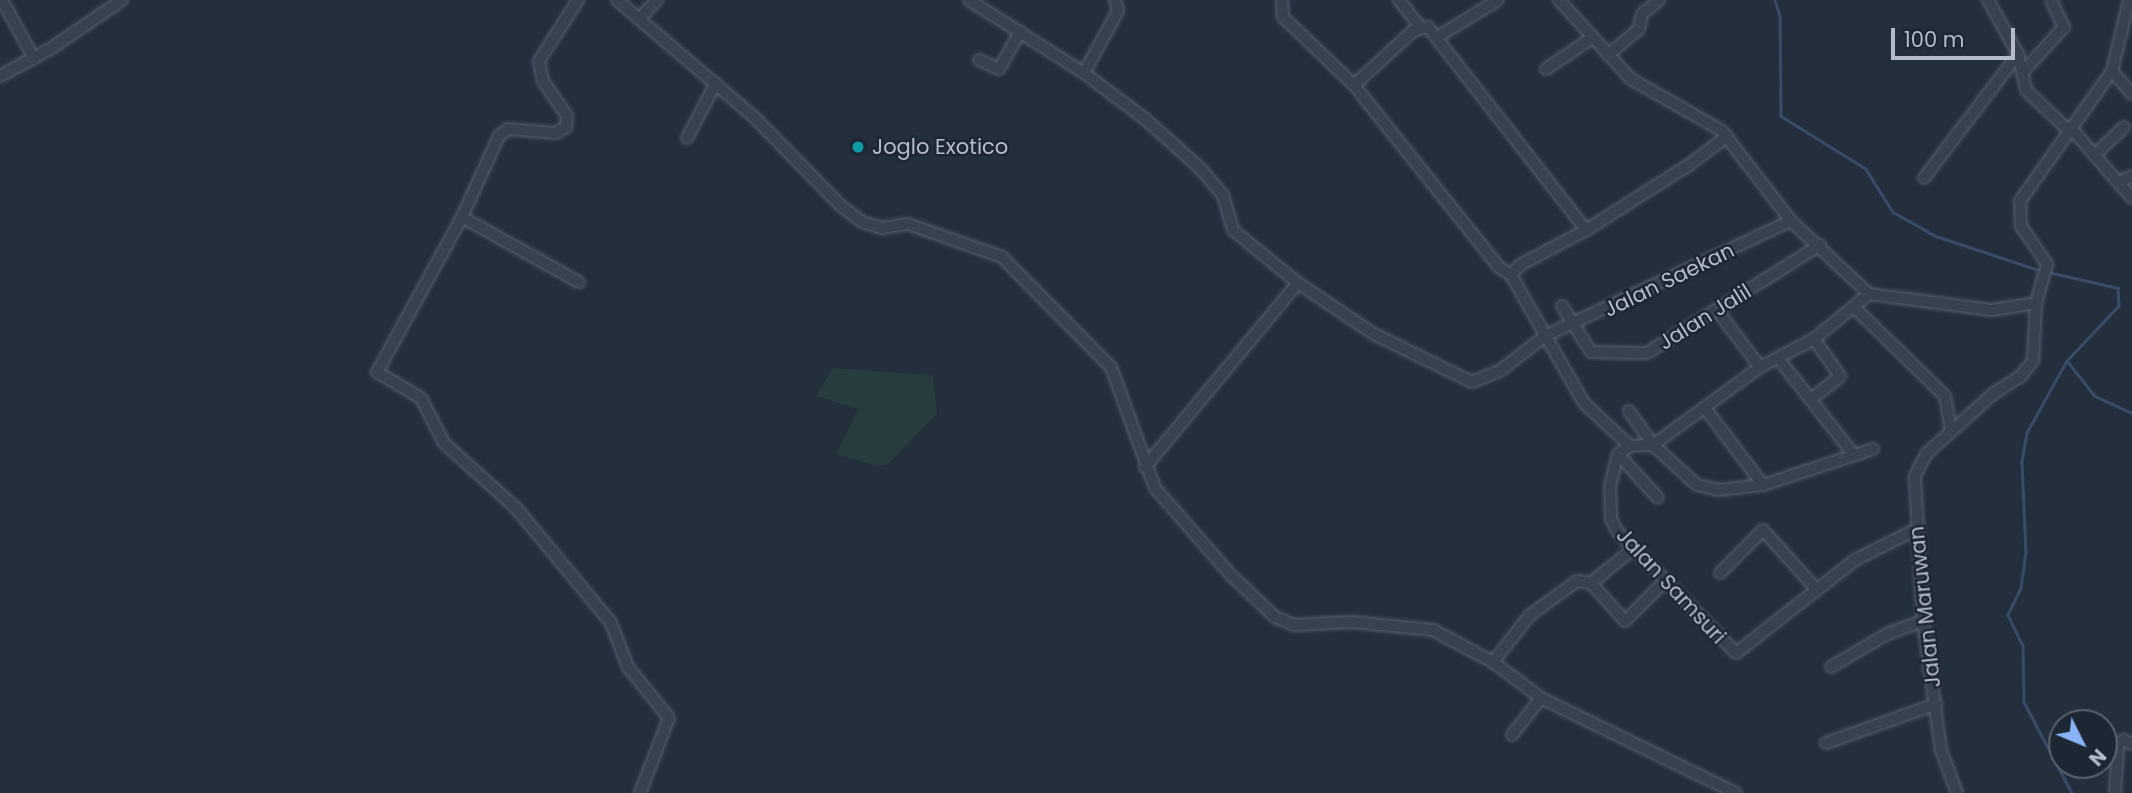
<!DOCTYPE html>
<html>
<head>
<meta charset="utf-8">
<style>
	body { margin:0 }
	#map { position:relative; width:2132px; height:793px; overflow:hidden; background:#242f3e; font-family:Poppins,sans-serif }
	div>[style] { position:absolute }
	.green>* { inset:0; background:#263c3f }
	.stream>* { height:2.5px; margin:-1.25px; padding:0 1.25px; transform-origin:1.25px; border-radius:1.25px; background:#394c67 }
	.roads { filter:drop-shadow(0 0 2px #565f6c) drop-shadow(0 0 2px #565f6c) }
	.street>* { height:10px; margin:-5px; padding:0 5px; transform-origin:5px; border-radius:5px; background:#38414e }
	.dots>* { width:19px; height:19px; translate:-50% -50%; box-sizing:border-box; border:4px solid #1d2633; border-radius:50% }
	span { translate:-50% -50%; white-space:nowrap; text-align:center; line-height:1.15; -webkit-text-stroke:5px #1d2633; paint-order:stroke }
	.poi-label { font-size:21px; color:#b4bcc9 }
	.left { translate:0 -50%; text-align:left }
	.street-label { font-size:21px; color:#b4bcc9 }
	.north { position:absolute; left:2048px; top:709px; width:70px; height:70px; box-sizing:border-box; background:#1d2633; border:2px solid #59626f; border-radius:50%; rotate:133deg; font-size:19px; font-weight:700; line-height:28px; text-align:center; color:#b4bcc9 }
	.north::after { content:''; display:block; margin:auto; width:24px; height:32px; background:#8ab4f8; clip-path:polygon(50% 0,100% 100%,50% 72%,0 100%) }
	.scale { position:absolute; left:1891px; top:28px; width:124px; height:32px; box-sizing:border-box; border:4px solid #b4bcc9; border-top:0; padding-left:9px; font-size:21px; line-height:24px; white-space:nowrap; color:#b4bcc9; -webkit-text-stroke:5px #1d2633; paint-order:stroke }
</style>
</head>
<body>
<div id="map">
	<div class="green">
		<div style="clip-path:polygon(833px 368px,933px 375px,937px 414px,888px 464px,876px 466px,836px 454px,858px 409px,816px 396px)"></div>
	</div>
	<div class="stream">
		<div style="left:1775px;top:0;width:16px;rotate:72deg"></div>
		<div style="left:1780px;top:15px;width:101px;rotate:89.4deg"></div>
		<div style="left:1781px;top:116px;width:100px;rotate:31.9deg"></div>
		<div style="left:1866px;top:169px;width:51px;rotate:57.9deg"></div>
		<div style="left:1893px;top:212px;width:49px;rotate:29.2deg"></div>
		<div style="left:1936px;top:236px;width:104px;rotate:18.4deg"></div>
		<div style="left:2035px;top:269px;width:85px;rotate:12.9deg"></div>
		<div style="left:2118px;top:288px;width:18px;rotate:87deg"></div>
		<div style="left:2119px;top:306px;width:76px;rotate:133.4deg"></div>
		<div style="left:2067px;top:361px;width:82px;rotate:119.1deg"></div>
		<div style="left:2027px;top:433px;width:29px;rotate:100deg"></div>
		<div style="left:2022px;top:462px;width:90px;rotate:87.5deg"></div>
		<div style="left:2026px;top:552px;width:36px;rotate:98deg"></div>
		<div style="left:2021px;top:588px;width:30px;rotate:116deg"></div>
		<div style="left:2008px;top:615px;width:34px;rotate:64deg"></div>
		<div style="left:2023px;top:646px;width:56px;rotate:89deg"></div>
		<div style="left:2024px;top:702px;width:103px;rotate:62.2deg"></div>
		<div style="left:2068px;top:362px;width:43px;rotate:51.5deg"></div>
		<div style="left:2095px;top:396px;width:41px;rotate:24.7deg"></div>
	</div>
	<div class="roads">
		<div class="street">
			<div style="left:2px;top:0;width:67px;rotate:61.5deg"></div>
			<div style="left:578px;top:0;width:72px;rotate:122.6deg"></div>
			<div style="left:539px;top:61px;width:20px;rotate:79deg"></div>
			<div style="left:543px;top:81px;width:42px;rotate:55.6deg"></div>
			<div style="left:567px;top:116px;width:11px;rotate:95deg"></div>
			<div style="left:566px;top:127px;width:13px;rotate:151deg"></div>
			<div style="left:555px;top:133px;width:47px;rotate:-175.1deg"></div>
			<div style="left:508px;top:129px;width:11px;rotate:142deg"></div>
			<div style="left:499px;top:136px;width:89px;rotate:114.6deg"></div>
			<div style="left:462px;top:217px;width:177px;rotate:118.7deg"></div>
			<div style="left:377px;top:372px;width:51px;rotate:30.6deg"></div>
			<div style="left:421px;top:398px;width:51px;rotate:62.9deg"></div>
			<div style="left:444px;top:443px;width:97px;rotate:42.1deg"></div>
			<div style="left:516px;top:508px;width:149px;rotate:50.4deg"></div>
			<div style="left:611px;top:623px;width:47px;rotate:68.9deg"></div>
			<div style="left:628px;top:667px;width:65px;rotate:51.2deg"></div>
			<div style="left:669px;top:718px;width:80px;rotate:111.1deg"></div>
			<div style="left:617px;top:0;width:179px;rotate:40.5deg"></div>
			<div style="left:753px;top:116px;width:126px;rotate:45.6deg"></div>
			<div style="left:841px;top:206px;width:26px;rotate:37deg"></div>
			<div style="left:862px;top:222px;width:21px;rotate:17deg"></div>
			<div style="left:882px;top:228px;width:26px;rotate:-9deg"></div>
			<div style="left:908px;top:224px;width:100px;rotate:19.3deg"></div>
			<div style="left:1002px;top:257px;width:155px;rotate:45.3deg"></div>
			<div style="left:1111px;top:367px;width:129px;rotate:70deg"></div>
			<div style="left:1155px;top:488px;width:116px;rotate:48.9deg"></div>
			<div style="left:1231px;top:575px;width:61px;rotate:43.7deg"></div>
			<div style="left:1275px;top:617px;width:21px;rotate:23deg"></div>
			<div style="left:1294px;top:625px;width:58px;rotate:-3deg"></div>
			<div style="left:1352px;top:622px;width:81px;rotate:5.6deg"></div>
			<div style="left:1433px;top:630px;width:68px;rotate:28.1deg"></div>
			<div style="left:1493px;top:662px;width:60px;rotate:36.9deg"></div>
			<div style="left:1541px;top:698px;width:217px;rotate:26deg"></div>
			<div style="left:969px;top:0;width:136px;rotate:32.4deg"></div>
			<div style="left:1084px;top:73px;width:75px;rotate:36.9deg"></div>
			<div style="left:1144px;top:118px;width:75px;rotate:41.8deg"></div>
			<div style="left:1200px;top:168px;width:35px;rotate:50deg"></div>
			<div style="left:1223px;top:195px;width:36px;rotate:74deg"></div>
			<div style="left:1233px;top:230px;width:84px;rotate:39.2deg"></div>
			<div style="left:1282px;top:0;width:17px;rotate:87deg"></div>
			<div style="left:1283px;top:17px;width:98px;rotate:43.8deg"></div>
			<div style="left:1354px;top:85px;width:233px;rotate:51.5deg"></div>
			<div style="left:1499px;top:267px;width:14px;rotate:34deg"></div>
			<div style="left:1511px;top:275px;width:147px;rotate:60.3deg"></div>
			<div style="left:1584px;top:403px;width:63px;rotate:43.1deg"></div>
			<div style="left:1399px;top:0;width:34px;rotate:52deg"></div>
			<div style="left:1559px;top:0;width:107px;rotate:47.7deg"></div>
			<div style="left:1631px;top:79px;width:105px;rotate:29.7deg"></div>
			<div style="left:1722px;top:131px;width:113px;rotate:52.5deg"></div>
			<div style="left:1791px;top:221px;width:107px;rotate:43.1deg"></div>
			<div style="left:1869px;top:294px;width:71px;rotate:140.7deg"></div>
			<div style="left:1814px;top:339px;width:61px;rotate:152.6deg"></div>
			<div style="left:1760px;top:367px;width:132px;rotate:143.9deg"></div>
			<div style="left:1653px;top:445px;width:23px;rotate:178deg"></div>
			<div style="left:1630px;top:446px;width:14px;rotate:146deg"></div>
			<div style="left:1618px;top:454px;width:33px;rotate:104deg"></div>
			<div style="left:1610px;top:486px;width:33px;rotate:88deg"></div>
			<div style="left:1611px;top:519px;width:13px;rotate:63deg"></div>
			<div style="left:1617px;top:531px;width:170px;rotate:45.7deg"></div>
			<div style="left:1736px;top:653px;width:151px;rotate:-38deg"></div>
			<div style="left:1855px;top:560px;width:67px;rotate:-26.6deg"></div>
			<div style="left:1988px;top:0;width:62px;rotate:60.9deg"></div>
			<div style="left:2018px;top:54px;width:37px;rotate:77deg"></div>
			<div style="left:2026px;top:90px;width:58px;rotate:43.6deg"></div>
			<div style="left:640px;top:18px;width:25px;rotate:-47deg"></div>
			<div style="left:1439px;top:36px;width:69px;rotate:-31.4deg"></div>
			<div style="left:1608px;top:55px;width:40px;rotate:-40deg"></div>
			<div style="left:1639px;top:29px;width:15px;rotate:-79deg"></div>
			<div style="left:1642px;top:14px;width:22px;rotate:-39deg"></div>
			<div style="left:979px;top:60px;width:22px;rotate:24deg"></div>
			<div style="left:999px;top:69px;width:43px;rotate:-60.4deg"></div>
			<div style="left:1546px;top:69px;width:55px;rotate:-34deg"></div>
			<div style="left:2112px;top:71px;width:30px;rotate:49deg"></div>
			<div style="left:1084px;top:73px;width:71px;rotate:-61.3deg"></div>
			<div style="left:1118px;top:11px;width:11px;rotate:-105deg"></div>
			<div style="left:2022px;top:73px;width:62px;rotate:-47.6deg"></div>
			<div style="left:2064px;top:27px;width:30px;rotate:-116deg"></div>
			<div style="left:0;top:76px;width:57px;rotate:-28.4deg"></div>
			<div style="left:50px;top:49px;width:87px;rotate:-34.2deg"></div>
			<div style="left:1354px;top:85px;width:80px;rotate:-42.5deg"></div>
			<div style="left:1413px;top:31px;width:16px;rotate:-15deg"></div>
			<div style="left:1428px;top:27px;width:257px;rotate:52.1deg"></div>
			<div style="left:2070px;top:127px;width:94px;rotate:48.9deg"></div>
			<div style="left:687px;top:138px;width:62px;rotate:-62.2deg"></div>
			<div style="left:2096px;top:154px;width:39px;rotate:-44deg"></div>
			<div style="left:1924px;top:178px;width:156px;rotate:-52.8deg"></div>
			<div style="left:2119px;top:182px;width:14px;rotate:-25deg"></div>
			<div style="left:462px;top:217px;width:134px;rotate:29.1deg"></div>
			<div style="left:1511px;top:275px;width:13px;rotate:-48deg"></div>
			<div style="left:1520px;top:265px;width:75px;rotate:-27.9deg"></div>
			<div style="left:1586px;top:230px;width:122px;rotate:-32.3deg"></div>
			<div style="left:1689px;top:165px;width:48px;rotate:-37.3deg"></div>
			<div style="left:1869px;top:294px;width:124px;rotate:7.4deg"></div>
			<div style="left:1992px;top:310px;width:45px;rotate:-9deg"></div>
			<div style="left:1562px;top:306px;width:54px;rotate:57.8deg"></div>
			<div style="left:1591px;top:352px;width:56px;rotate:1deg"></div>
			<div style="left:1647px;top:353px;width:204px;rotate:-32deg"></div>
			<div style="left:1855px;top:308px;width:126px;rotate:44.4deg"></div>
			<div style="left:1945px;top:396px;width:35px;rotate:80deg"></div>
			<div style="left:1717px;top:310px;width:71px;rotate:53deg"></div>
			<div style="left:1778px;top:358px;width:123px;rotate:51.9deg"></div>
			<div style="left:1811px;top:399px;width:37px;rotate:-38deg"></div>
			<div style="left:1840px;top:376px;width:45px;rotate:-125.1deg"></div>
			<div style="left:1705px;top:408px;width:96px;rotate:53deg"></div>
			<div style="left:1629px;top:411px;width:42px;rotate:54.8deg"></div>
			<div style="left:1653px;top:445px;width:59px;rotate:42.3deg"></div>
			<div style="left:1697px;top:485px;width:22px;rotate:13deg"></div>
			<div style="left:1718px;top:490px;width:45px;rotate:-6.3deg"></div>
			<div style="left:1763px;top:485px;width:116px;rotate:-18.1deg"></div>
			<div style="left:1618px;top:454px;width:59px;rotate:47.7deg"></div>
			<div style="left:1145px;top:467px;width:239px;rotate:-50.3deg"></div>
			<div style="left:1298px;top:283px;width:92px;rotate:33.9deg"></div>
			<div style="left:1374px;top:334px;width:109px;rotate:26.1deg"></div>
			<div style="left:1472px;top:382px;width:31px;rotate:-22deg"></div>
			<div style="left:1501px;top:370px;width:56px;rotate:-37.7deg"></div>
			<div style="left:1545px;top:336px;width:272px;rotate:-25.1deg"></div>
			<div style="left:1720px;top:573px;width:61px;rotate:-45deg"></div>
			<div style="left:1763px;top:530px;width:81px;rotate:48deg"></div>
			<div style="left:1591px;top:583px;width:54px;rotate:-39deg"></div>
			<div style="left:1493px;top:662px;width:60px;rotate:-51.8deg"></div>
			<div style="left:1530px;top:615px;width:58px;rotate:-35.9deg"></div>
			<div style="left:1577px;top:581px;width:14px;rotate:8deg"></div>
			<div style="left:1591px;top:583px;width:51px;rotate:48.2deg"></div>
			<div style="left:1625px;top:621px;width:58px;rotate:-45deg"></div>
			<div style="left:1831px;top:667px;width:65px;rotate:-30.5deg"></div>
			<div style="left:1887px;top:634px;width:38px;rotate:-20deg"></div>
			<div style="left:1512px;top:735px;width:47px;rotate:-51.9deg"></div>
			<div style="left:1826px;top:743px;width:117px;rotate:-19.5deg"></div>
			<div style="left:1957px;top:793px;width:46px;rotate:-110.4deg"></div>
			<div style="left:1941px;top:750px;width:130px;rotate:-97.9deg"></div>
			<div style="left:1923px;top:621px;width:145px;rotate:-93.2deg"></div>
			<div style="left:1915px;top:476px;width:25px;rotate:-63deg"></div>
			<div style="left:1926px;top:454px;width:91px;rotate:-41.9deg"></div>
			<div style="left:1994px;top:393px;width:31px;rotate:-32deg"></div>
			<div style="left:2020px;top:377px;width:21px;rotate:-51deg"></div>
			<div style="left:2033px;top:361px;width:58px;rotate:-87deg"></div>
			<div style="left:2036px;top:303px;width:41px;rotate:-74.2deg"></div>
			<div style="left:2047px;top:264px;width:46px;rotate:-124.4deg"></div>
			<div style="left:2021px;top:226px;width:25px;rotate:-92deg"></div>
			<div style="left:2020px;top:201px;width:159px;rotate:-54.7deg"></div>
			<div style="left:2112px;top:71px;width:73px;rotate:-76.5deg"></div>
			<div style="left:2115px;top:793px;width:49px;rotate:-86.5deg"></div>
			<div style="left:2118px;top:744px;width:7px;rotate:-34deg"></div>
			<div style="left:2124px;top:740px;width:9px;rotate:27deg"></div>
		</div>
	</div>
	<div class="dots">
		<div style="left:858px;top:147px;background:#0f9aa8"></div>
	</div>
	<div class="poi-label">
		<span class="left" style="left:872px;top:147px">Joglo Exotico</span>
	</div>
	<div class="street-label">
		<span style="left:1669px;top:280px;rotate:-26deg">Jalan Saekan</span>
		<span style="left:1705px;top:317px;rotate:-32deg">Jalan Jalil</span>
		<span style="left:1671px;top:586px;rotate:47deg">Jalan Samsuri</span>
		<span style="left:1925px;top:607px;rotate:-96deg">Jalan Maruwan</span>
	</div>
	<div class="north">N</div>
	<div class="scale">100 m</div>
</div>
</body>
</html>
